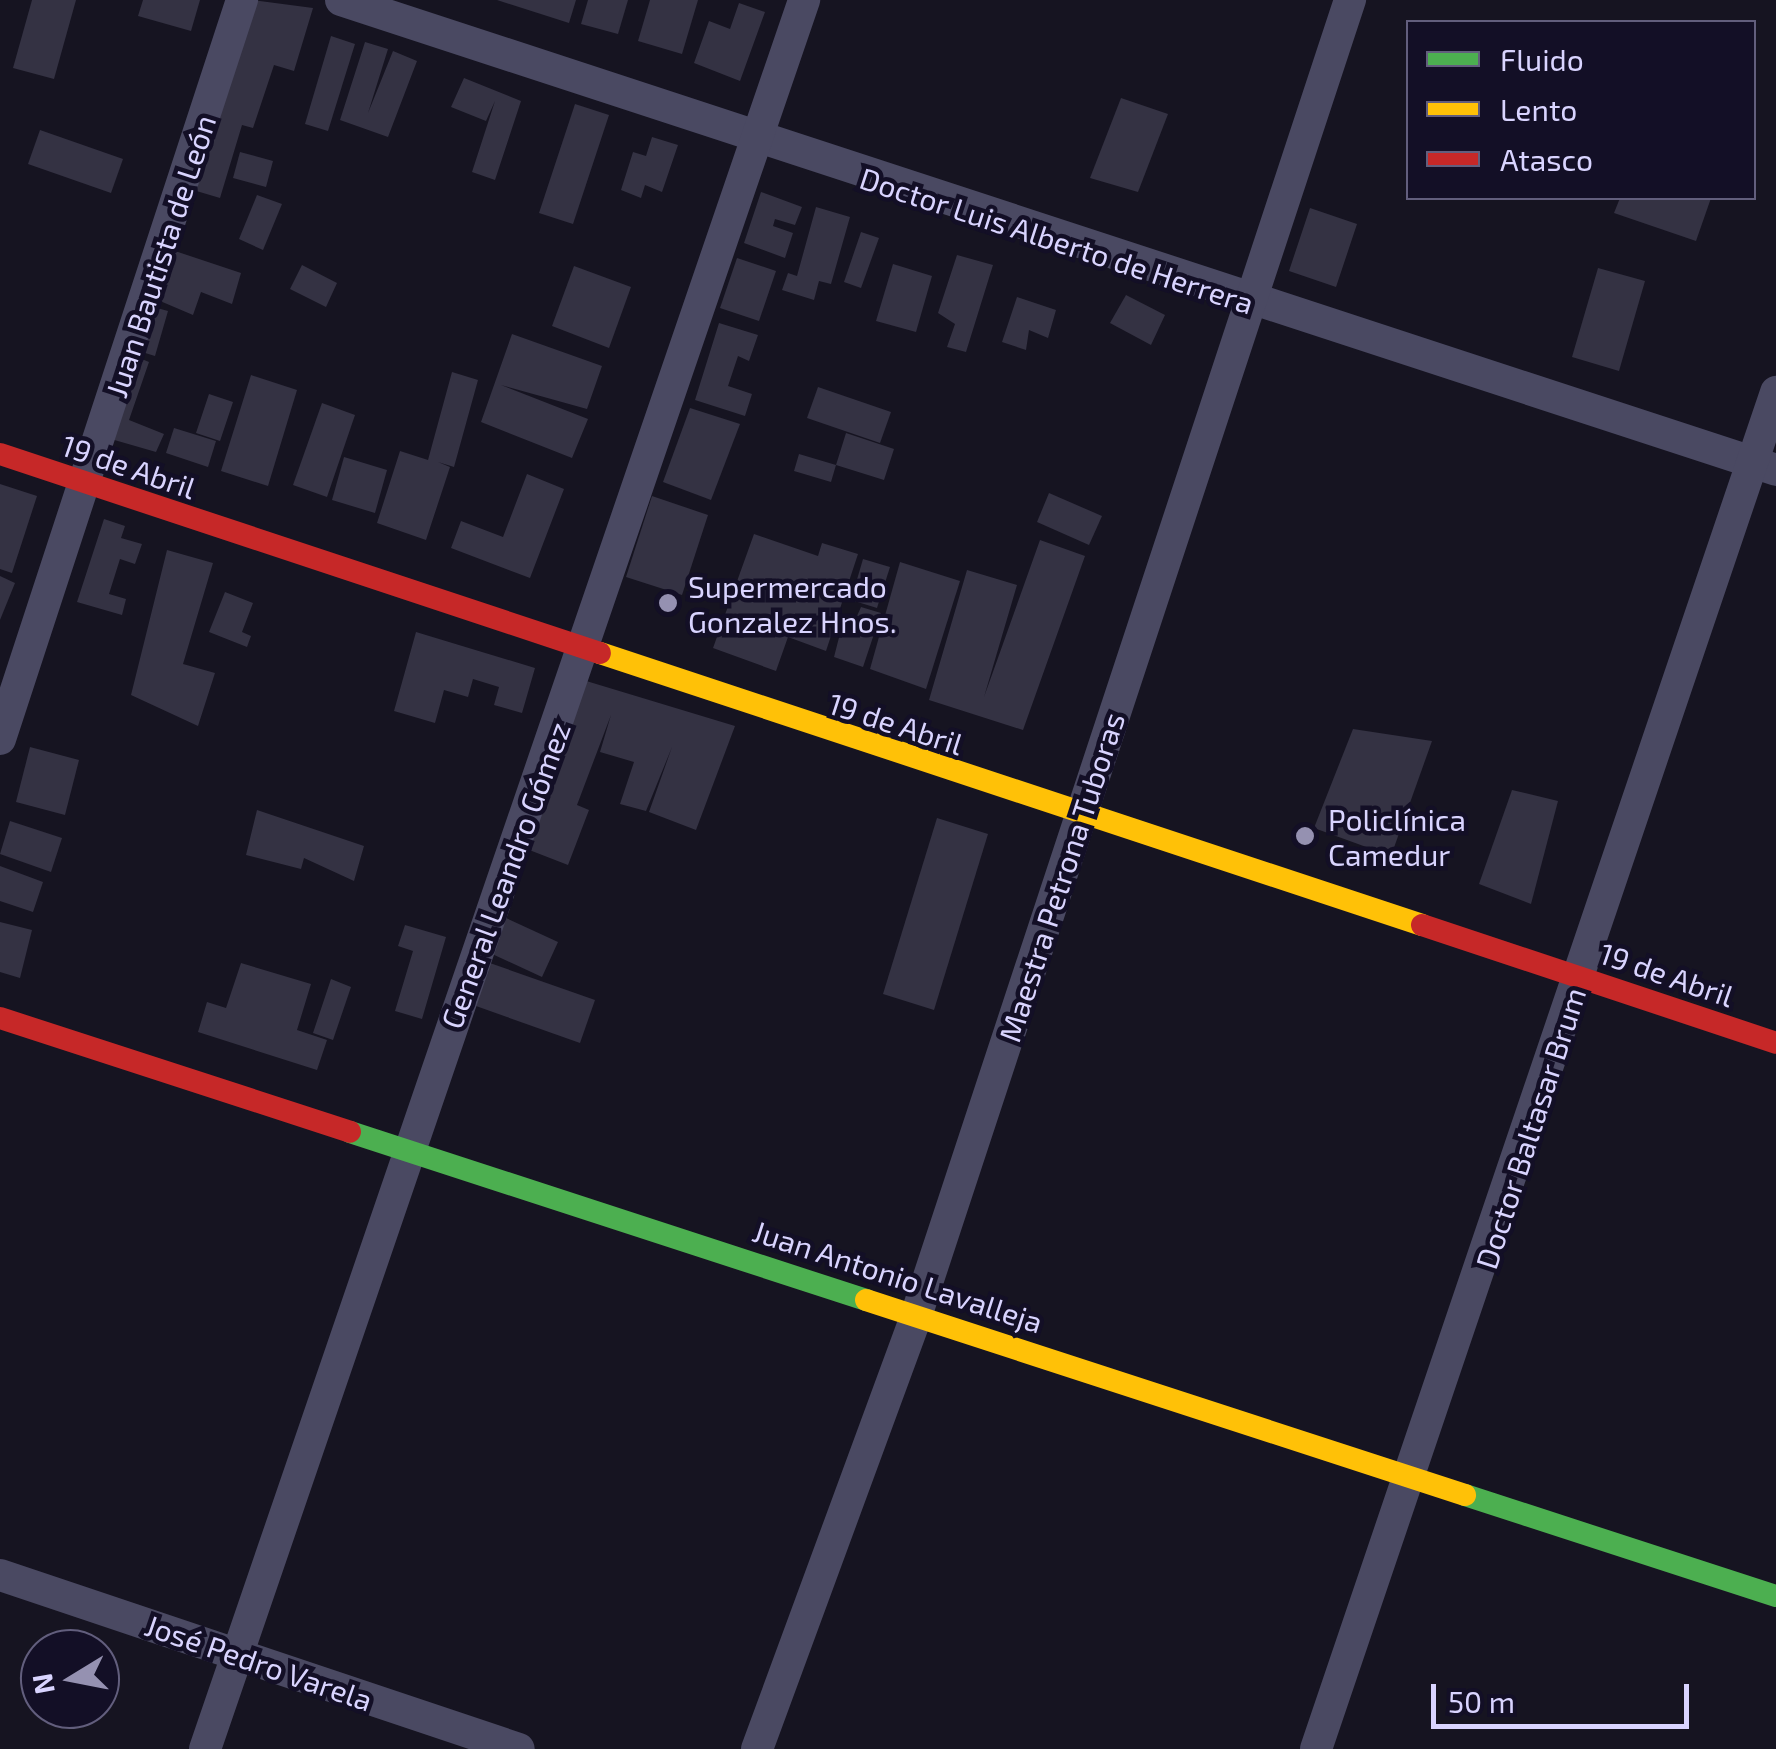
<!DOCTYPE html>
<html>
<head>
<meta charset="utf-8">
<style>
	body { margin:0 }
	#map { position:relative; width:1776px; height:1749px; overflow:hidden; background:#161421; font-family:"Exo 2",sans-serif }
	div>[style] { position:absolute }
	.building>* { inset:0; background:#343243 }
	.street>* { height:32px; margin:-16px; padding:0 16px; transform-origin:16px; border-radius:16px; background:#4a4962 }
	.fast>* { height:22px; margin:-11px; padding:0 11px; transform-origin:11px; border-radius:11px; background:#4caf50 }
	.slow>* { height:22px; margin:-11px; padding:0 11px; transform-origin:11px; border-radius:11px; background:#ffc107 }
	.jam>* { height:22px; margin:-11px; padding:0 11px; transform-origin:11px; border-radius:11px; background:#c62828 }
	.dots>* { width:28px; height:28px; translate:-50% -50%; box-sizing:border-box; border:5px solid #130f26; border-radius:50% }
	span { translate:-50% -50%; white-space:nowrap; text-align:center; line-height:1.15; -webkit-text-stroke:9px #130f26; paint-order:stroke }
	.street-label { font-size:30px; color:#d9d4ff }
	.poi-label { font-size:30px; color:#d9d4ff }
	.left { translate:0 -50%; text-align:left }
	.legend { position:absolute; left:1406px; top:20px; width:350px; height:180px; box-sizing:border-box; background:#130f26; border:2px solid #625e7d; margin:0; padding:12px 18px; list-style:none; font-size:30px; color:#d9d4ff }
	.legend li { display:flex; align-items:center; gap:20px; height:50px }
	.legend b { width:50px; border:2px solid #625e7d }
	.north { position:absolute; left:20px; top:1629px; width:100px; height:100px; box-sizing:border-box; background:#130f26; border:2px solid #625e7d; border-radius:50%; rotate:260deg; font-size:28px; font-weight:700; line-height:40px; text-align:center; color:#d9d4ff }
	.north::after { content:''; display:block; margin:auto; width:35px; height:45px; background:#9591b1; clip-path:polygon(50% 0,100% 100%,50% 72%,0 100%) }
	.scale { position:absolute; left:1431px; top:1684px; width:258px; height:45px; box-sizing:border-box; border:5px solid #d9d4ff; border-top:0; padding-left:12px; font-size:30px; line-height:35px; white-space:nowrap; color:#d9d4ff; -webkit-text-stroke:8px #130f26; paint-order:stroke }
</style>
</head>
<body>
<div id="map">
	<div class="building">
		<div style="clip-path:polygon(32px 0,76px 0,54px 79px,13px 68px)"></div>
		<div style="clip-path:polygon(143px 0,200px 0,191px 31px,138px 16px)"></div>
		<div style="clip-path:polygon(252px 0,313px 8px,294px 71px,274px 65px,253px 128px,242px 125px,220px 198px,193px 190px)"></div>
		<div style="clip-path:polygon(497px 0,576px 0,569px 23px)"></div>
		<div style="clip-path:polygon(588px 0,628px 0,618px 34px,581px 24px)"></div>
		<div style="clip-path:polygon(650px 0,698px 0,682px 54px,638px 41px)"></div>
		<div style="clip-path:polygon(739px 3px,765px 12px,740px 81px,694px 63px,709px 21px,730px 29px)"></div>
		<div style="clip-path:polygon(331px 36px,355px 44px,328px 131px,305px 124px)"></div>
		<div style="clip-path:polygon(365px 42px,388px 49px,368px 113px,393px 51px,417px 61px,388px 137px,340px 120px)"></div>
		<div style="clip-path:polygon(464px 78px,521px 101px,495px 180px,472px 172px,495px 101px,486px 121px,451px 107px)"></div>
		<div style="clip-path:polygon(1121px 98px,1168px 114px,1138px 192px,1090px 178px)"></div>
		<div style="clip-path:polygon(575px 104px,609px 115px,573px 224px,539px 213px)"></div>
		<div style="clip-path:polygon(40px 130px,123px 159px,111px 193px,28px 164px)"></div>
		<div style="clip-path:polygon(652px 137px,678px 145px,662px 192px,645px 185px,641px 198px,621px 190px,633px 152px,646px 156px)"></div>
		<div style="clip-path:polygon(240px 152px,273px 161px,266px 187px,233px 178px)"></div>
		<div style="clip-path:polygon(761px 192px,802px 207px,795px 225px,775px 219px,773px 226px,793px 233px,785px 258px,744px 243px)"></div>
		<div style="clip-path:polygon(257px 195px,282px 204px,263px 250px,239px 239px)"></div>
		<div style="clip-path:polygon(1620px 198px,1711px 198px,1696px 241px,1614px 213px)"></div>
		<div style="clip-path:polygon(816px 207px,850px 217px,831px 284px,819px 281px,814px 300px,782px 290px,788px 273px,797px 276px)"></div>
		<div style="clip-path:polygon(1310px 208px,1357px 224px,1336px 287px,1289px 271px)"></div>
		<div style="clip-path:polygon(861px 232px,879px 238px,861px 288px,844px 282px)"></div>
		<div style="clip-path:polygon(169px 249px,241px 273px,232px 304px,201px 292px,193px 315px,153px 298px)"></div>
		<div style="clip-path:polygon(957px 255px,993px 265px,966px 352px,947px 347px,955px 324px,938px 313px)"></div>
		<div style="clip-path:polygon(737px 258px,776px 271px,759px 321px,720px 308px)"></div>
		<div style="clip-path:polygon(893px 264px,932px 276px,916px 332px,876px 321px)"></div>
		<div style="clip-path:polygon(302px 265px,337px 283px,326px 307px,290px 289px)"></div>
		<div style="clip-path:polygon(574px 266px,631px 287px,609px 348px,552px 326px)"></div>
		<div style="clip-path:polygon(1598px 268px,1645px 281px,1619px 371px,1572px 357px)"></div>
		<div style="clip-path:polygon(1126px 295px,1165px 315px,1151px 345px,1110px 323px)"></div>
		<div style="clip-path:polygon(1017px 297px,1056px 310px,1048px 338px,1029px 330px,1026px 350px,1002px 342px)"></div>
		<div style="clip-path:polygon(146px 305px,168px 311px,155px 356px,132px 349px)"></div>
		<div style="clip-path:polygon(719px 323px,758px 335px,749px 361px,738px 356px,728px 386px,752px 394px,745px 416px,695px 400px)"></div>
		<div style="clip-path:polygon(512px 334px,602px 366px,587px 409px,501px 385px,588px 419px,572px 458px,481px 422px)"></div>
		<div style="clip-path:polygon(132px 355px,149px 362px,129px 420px,164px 434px,156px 452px,104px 437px)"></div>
		<div style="clip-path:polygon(452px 372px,478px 380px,454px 467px,438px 462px,450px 467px,426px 540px,377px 523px,400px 451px,428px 460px)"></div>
		<div style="clip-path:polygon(251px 375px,297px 390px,268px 486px,221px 471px)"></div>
		<div style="clip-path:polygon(818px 387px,891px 412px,880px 443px,807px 418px)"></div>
		<div style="clip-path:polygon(209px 394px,233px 402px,220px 441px,196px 433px)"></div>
		<div style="clip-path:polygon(322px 403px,355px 415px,327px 497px,293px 485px)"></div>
		<div style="clip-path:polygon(690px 408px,740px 424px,711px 500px,663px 482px)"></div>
		<div style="clip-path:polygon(174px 428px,216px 441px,208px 467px,166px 453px)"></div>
		<div style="clip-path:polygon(846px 433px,894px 449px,884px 480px,836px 465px,831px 482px,794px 471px,799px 454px,836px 465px)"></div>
		<div style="clip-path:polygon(344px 457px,387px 470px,375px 513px,332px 500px)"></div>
		<div style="clip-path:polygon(527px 474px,564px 489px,530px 578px,451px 548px,461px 521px,503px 537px)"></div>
		<div style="clip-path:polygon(0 484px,37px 496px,12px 573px,0 569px)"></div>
		<div style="clip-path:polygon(1049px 493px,1102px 516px,1089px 545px,1037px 522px)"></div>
		<div style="clip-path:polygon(652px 496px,708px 515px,682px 595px,626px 577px)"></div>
		<div style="clip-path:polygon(104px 519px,125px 526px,121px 538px,142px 544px,135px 564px,120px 559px,109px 594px,126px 599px,122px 615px,77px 602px)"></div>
		<div style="clip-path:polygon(754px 534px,818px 556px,822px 543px,858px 554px,826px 651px,788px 637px,776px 671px,713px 648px)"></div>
		<div style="clip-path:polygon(1040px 540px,1085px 556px,1023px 730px,929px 700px,967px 570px,1017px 585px,984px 697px)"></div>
		<div style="clip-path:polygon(167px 550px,213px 563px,183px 664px,215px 673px,198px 726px,131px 695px)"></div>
		<div style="clip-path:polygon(863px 559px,890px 567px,877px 608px,851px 600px)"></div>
		<div style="clip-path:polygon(900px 562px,960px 581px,926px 689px,870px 669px)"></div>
		<div style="clip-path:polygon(0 576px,15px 583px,0 620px)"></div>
		<div style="clip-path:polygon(225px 592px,253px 603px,242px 632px,251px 636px,247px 647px,209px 632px)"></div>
		<div style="clip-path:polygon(861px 607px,881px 613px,863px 667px,834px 657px,845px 614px,857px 616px)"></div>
		<div style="clip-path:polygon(416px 632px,535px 668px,522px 713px,494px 705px,499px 687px,473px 679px,468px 697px,444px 690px,435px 723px,394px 711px)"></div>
		<div style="clip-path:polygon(583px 680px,735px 726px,696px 830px,649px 812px,672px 747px,646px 811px,620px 804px,634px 762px,600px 752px,611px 715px,577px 805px,589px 810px,568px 865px,519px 846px)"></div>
		<div style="clip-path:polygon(1353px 729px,1432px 741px,1391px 856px,1314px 828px)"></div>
		<div style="clip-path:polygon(30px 747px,79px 760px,65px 815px,16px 802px)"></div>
		<div style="clip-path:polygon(1512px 790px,1558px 801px,1531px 904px,1479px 884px)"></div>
		<div style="clip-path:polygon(257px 810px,364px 846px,354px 881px,304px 858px,301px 869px,246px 855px)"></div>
		<div style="clip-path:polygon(937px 818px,988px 834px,934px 1010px,883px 994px)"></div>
		<div style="clip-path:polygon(10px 821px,62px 838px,51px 872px,0 854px)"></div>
		<div style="clip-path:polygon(0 866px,43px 882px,33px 912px,0 901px)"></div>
		<div style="clip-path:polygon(506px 918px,558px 942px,542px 977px,490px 953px)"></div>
		<div style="clip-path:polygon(0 922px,32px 930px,20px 978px,0 972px)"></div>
		<div style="clip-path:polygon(405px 925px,446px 937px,422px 1019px,395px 1011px,413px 951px,398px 946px)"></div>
		<div style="clip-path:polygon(487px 962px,595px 1000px,580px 1043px,476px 1006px)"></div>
		<div style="clip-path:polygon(241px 963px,311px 984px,297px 1030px,327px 1040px,317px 1070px,198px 1032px,207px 1002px,226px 1008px)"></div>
		<div style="clip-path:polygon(331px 979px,351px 987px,333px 1040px,313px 1033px)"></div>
	</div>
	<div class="street">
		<div style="left:341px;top:0;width:1510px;rotate:18.13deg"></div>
		<div style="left:0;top:739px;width:778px;rotate:-71.87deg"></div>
		<div style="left:0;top:1575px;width:547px;rotate:18.53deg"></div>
		<div style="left:205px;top:1749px;width:1849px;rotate:-71.09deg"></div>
		<div style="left:757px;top:1749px;width:464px;rotate:-69.8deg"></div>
		<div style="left:917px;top:1313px;width:1383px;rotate:-71.75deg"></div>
		<div style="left:1316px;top:1749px;width:1433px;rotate:-71.27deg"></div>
	</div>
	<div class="fast">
		<div style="left:350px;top:1132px;width:543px;rotate:18.03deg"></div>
		<div style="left:1465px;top:1495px;width:327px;rotate:18deg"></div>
	</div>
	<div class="slow">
		<div style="left:600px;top:653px;width:866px;rotate:18.31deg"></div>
		<div style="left:866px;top:1300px;width:630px;rotate:18.03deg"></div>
	</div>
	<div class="jam">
		<div style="left:0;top:454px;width:632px;rotate:18.35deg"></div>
		<div style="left:1422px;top:925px;width:373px;rotate:18.4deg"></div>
		<div style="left:0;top:1018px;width:368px;rotate:18deg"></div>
	</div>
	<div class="dots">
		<div style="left:668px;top:603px;background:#9591b1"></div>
		<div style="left:1305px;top:836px;background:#9591b1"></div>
	</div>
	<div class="street-label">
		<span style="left:1057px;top:240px;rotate:18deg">Doctor Luis Alberto de Herrera</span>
		<span style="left:160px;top:256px;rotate:-72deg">Juan Bautista de León</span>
		<span style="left:129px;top:466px;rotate:19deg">19 de Abril</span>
		<span style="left:896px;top:723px;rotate:18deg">19 de Abril</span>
		<span style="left:505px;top:875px;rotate:-70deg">General Leandro Gómez</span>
		<span style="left:1061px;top:877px;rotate:-72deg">Maestra Petrona Tuboras</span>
		<span style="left:1667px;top:974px;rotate:19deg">19 de Abril</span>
		<span style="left:1530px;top:1128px;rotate:-72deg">Doctor Baltasar Brum</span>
		<span style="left:898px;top:1276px;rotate:18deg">Juan Antonio Lavalleja</span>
		<span style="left:259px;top:1662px;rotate:19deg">José Pedro Varela</span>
	</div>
	<div class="poi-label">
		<span class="left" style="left:688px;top:603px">Supermercado<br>Gonzalez Hnos.</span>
		<span class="left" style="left:1328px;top:836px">Policlínica<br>Camedur</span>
	</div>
	<ul class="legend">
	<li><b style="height:12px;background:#4caf50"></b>Fluido</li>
	<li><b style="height:12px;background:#ffc107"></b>Lento</li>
	<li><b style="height:12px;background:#c62828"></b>Atasco</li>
	</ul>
	<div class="north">N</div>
	<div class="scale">50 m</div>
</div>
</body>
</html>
